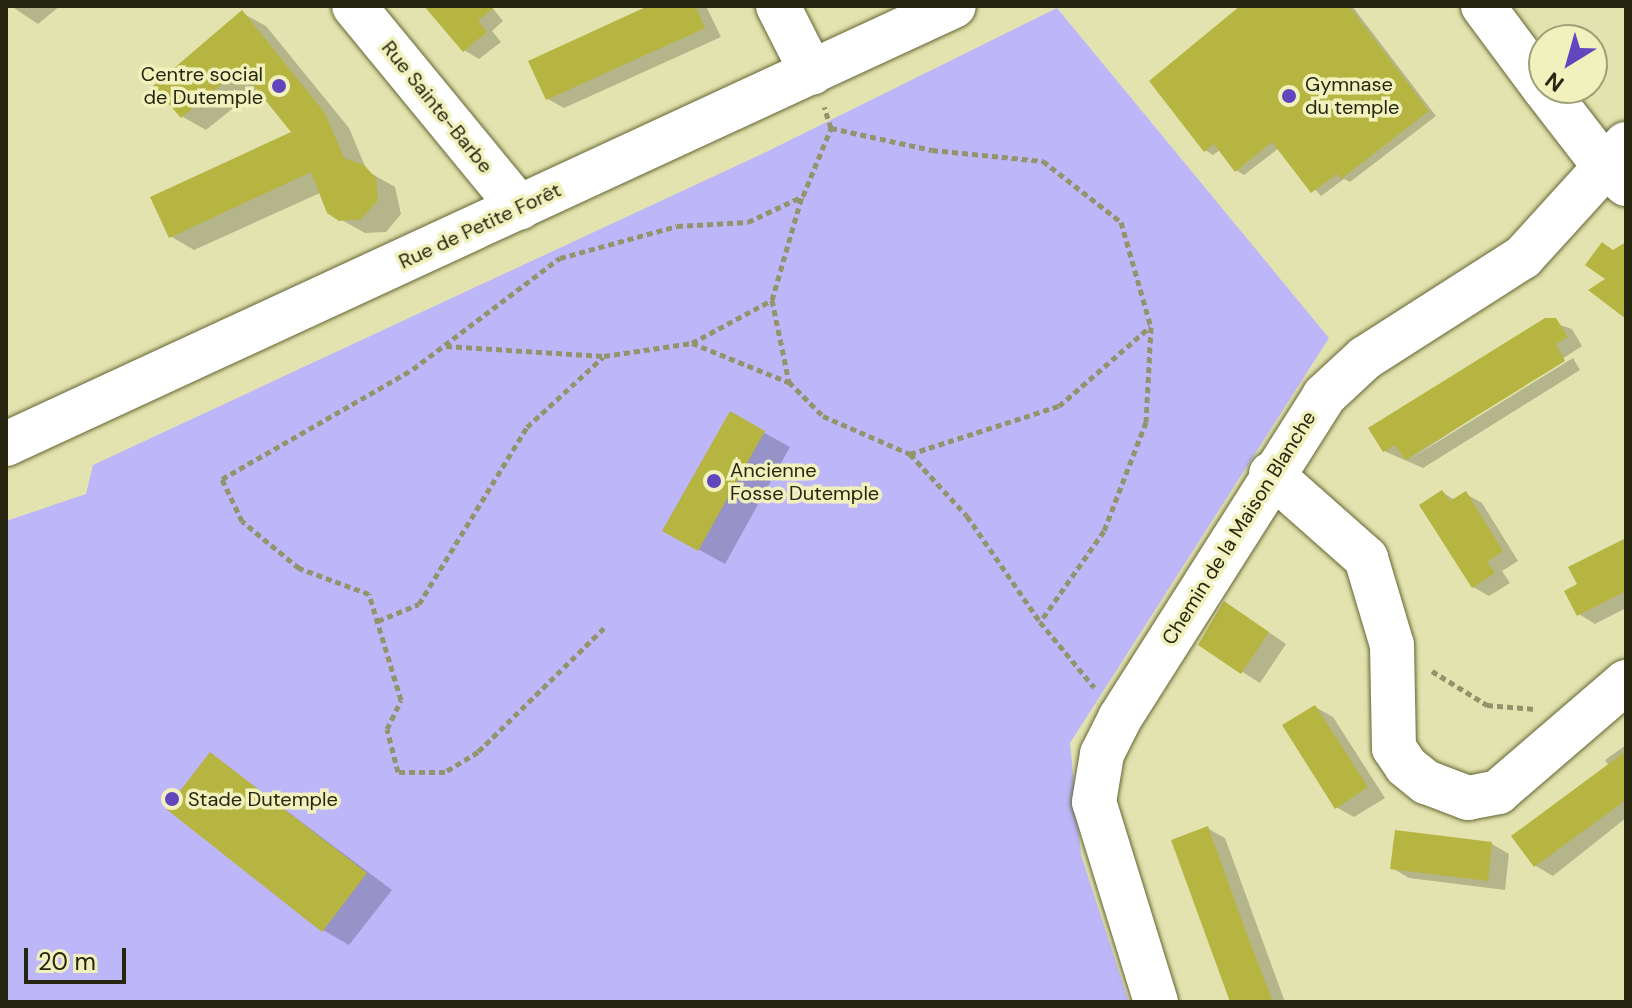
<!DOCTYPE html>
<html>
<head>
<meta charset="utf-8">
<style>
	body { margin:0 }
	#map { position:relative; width:1632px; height:1008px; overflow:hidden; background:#e3e3af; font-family:"DM Sans",sans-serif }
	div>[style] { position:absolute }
	.green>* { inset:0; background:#bdb7f9 }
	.shadow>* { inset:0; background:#0003 }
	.building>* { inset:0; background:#b7b541 }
	.path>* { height:5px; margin-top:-2.5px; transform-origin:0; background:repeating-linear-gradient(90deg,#93936c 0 6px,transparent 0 10px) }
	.roads { filter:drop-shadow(0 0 2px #656535) drop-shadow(0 0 2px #656535) }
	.minor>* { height:44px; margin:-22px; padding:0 22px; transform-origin:22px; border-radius:22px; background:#fff }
	.major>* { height:44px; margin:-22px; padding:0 22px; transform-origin:22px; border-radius:22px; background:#fff }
	.dots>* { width:22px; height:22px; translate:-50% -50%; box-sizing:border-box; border:4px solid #f0f1bc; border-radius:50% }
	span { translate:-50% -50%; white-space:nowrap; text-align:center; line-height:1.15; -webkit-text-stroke:7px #f0f1bc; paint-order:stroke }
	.poi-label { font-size:20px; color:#262611 }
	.right { translate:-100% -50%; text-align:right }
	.left { translate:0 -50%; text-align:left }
	.street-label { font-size:20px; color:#262611 }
	.frame { position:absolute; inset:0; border:8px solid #262611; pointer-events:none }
	.north { position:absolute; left:1528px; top:24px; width:80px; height:80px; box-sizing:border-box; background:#f0f1bc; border:2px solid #9fa078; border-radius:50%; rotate:217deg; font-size:22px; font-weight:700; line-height:32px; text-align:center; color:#262611 }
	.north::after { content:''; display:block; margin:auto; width:28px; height:36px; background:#6146be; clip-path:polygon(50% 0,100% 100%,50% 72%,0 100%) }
	.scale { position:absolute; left:24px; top:948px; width:102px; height:36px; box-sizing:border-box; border:4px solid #262611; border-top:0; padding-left:10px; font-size:24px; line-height:28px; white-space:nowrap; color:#262611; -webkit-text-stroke:6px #f0f1bc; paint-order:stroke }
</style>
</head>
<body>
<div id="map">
	<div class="green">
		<div style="clip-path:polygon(1057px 8px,1329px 338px,1070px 743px,1081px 855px,1129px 1002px,6px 1002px,6px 521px,86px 494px,93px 465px,766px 152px)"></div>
	</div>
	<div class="shadow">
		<div style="clip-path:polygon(11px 6px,60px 6px,38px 24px)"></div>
		<div style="clip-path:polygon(428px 6px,491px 6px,503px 21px,492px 31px,501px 42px,479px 59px,464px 50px)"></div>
		<div style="clip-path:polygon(653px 6px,706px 6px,721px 37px,564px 108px,548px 99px)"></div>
		<div style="clip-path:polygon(1260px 6px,1352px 6px,1436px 116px,1350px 182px,1344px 179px,1321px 196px,1279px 148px,1244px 175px,1236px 170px,1220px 150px,1213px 155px,1205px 150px)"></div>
		<div style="clip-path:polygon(242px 13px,266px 26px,349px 128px,367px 171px,395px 187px,401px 214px,386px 232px,365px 233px,340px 219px,324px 205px,320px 193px,194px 250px,170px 236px,294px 133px,258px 88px,206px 130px,183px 117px)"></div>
		<div style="clip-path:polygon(1545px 320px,1572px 329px,1582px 346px,1410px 459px,1573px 358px,1580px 370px,1423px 468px,1384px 451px,1370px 429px)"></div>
		<div style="clip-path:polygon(730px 414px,790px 447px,725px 564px,665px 531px)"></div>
		<div style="clip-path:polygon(1443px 493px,1455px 500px,1466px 494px,1482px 503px,1518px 561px,1502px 571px,1510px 583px,1489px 596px,1473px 587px)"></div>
		<div style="clip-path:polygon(1626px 540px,1626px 608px,1595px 624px,1579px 614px,1580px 585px)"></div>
		<div style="clip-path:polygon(1242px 614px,1286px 644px,1260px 683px,1200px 645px)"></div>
		<div style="clip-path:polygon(1315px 707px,1333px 717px,1385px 798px,1354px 817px,1336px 807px)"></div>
		<div style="clip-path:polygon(1626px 745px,1626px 818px,1553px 876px,1536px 866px,1514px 836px,1609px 766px,1605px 760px)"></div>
		<div style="clip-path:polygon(211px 754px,392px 890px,349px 945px,323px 930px)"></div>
		<div style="clip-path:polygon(1207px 828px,1225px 838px,1285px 1002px,1233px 1002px)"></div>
		<div style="clip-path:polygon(1492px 844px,1509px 854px,1505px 890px,1409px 878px,1392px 868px)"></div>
	</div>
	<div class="building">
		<div style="clip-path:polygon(424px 6px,496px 6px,478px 21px,487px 32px,463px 52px)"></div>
		<div style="clip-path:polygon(648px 6px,695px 6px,705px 28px,546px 100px,528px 61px)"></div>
		<div style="clip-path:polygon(1240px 6px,1349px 6px,1429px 111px,1341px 179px,1337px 174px,1311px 193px,1272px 142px,1235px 172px,1214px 144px,1204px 152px,1149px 81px)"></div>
		<div style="clip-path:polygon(242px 10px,325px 113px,344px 158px,364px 165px,376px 178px,378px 200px,361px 219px,339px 221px,327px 213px,311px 172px,169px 238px,150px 197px,291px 132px,240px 69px,181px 118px,153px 86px)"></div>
		<div style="clip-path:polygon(1602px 242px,1613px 250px,1626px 242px,1626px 319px,1588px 290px,1605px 279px,1585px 265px)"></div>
		<div style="clip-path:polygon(1545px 318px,1556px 318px,1568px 337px,1556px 344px,1565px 361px,1405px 460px,1395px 445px,1383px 452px,1368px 428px)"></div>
		<div style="clip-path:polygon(730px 411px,765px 431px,698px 551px,662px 531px)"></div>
		<div style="clip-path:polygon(1442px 490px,1450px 501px,1466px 491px,1503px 551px,1487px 562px,1495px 573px,1472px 588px,1419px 505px)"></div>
		<div style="clip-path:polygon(1626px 538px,1626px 591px,1577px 616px,1564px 591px,1577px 584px,1568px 567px)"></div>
		<div style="clip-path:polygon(1224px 601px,1269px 632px,1241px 674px,1198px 645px)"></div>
		<div style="clip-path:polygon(1315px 705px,1368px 787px,1335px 809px,1282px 725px)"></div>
		<div style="clip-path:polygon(1626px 751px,1626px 800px,1534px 867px,1511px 836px)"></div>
		<div style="clip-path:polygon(210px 752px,367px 873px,322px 932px,166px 809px)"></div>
		<div style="clip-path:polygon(1208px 826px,1246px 932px,1273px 1002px,1230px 1002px,1171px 840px)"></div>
		<div style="clip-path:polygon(1395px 830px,1492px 842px,1488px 881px,1390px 869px)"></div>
	</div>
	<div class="path">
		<div style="left:831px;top:128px;width:103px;rotate:12.3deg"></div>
		<div style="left:932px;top:150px;width:112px;rotate:5.7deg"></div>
		<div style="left:1043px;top:161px;width:99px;rotate:38deg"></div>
		<div style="left:1121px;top:222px;width:109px;rotate:74.1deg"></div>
		<div style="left:1151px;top:327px;width:95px;rotate:93deg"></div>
		<div style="left:1146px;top:422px;width:117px;rotate:111.1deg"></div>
		<div style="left:1104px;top:531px;width:111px;rotate:125.1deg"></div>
		<div style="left:1040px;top:622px;width:85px;rotate:50.3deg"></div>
		<div style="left:772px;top:300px;width:84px;rotate:78.3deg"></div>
		<div style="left:789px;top:382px;width:48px;rotate:45deg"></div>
		<div style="left:823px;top:416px;width:95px;rotate:23.6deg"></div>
		<div style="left:910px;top:454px;width:84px;rotate:47.4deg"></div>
		<div style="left:967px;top:516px;width:129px;rotate:55.4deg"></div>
		<div style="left:692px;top:343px;width:104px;rotate:22.1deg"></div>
		<div style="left:446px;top:346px;width:158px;rotate:3.6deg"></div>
		<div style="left:604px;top:356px;width:89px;rotate:-8.4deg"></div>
		<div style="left:692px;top:343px;width:91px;rotate:-28.3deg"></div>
		<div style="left:772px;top:300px;width:108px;rotate:-73.9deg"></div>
		<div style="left:910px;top:454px;width:157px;rotate:-17.9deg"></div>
		<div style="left:1059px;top:406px;width:121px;rotate:-41deg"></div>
		<div style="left:378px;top:621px;width:44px;rotate:-22.5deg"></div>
		<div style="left:419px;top:604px;width:207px;rotate:-58.6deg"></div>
		<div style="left:527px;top:427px;width:103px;rotate:-42.6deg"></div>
		<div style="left:604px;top:628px;width:177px;rotate:135.5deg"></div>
		<div style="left:478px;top:752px;width:39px;rotate:149deg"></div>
		<div style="left:445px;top:772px;width:47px;rotate:180deg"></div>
		<div style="left:398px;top:772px;width:44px;rotate:-104.3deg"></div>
		<div style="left:387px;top:729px;width:32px;rotate:-64deg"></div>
		<div style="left:401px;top:700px;width:111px;rotate:-106.8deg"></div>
		<div style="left:369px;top:594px;width:75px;rotate:-159.6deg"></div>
		<div style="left:299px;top:568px;width:74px;rotate:-140.5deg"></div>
		<div style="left:242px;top:521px;width:47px;rotate:-115.5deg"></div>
		<div style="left:222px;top:479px;width:220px;rotate:-29.9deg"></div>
		<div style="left:413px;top:369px;width:184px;rotate:-37.1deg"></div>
		<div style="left:560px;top:258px;width:121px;rotate:-15.3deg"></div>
		<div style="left:677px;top:226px;width:71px;rotate:-3.2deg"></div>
		<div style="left:748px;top:222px;width:61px;rotate:-25.3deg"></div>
		<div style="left:803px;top:196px;width:74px;rotate:-67.6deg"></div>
		<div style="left:831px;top:128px;width:22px;rotate:-108deg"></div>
		<div style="left:1432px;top:671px;width:65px;rotate:31.7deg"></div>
		<div style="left:1487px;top:705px;width:48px;rotate:4.8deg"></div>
	</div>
	<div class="roads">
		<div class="minor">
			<div style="left:354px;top:6px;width:261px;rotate:50.6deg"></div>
			<div style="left:778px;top:6px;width:75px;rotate:63.1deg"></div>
			<div style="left:1483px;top:6px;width:102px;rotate:53.4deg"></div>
			<div style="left:1544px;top:88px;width:83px;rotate:52.3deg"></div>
			<div style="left:1595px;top:154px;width:43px;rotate:44.1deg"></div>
			<div style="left:1271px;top:474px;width:127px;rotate:41.5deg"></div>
			<div style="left:1366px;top:558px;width:91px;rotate:73.4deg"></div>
			<div style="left:1392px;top:645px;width:103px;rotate:88.9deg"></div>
			<div style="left:1394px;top:748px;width:22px;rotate:56deg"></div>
			<div style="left:1406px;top:766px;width:26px;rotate:39deg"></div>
			<div style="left:1426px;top:782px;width:45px;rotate:20.9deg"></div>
			<div style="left:1468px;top:798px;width:31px;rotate:-11deg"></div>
			<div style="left:1498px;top:792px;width:169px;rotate:-40.7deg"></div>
			<div style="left:1156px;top:1002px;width:209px;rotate:-107.2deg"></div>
			<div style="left:1094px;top:802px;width:49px;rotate:-80.5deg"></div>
			<div style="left:1102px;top:754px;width:40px;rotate:-63.4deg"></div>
			<div style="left:1120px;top:718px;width:381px;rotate:-57.6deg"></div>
			<div style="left:1324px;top:396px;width:56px;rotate:-42.8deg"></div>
			<div style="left:1365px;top:358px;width:188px;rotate:-32.6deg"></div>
			<div style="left:1523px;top:257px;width:153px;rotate:-47.7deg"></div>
		</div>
		<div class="major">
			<div style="left:6px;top:444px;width:1044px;rotate:-24.8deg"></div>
		</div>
	</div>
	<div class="dots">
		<div style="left:279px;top:86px;background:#6146be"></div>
		<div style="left:1289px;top:96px;background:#6146be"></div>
		<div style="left:714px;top:481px;background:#6146be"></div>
		<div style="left:172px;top:799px;background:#6146be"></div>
	</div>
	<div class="poi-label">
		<span class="right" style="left:263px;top:86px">Centre social<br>de Dutemple</span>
		<span class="left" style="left:1305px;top:96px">Gymnase<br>du temple</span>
		<span class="left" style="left:730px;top:482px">Ancienne<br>Fosse Dutemple</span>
		<span class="left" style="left:188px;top:799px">Stade Dutemple</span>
	</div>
	<div class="street-label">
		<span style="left:437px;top:107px;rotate:51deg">Rue Sainte-Barbe</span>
		<span style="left:480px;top:226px;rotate:-25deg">Rue de Petite Forêt</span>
		<span style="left:1239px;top:528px;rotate:-58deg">Chemin de la Maison Blanche</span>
	</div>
	<div class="frame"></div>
	<div class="north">N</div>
	<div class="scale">20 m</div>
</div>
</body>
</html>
